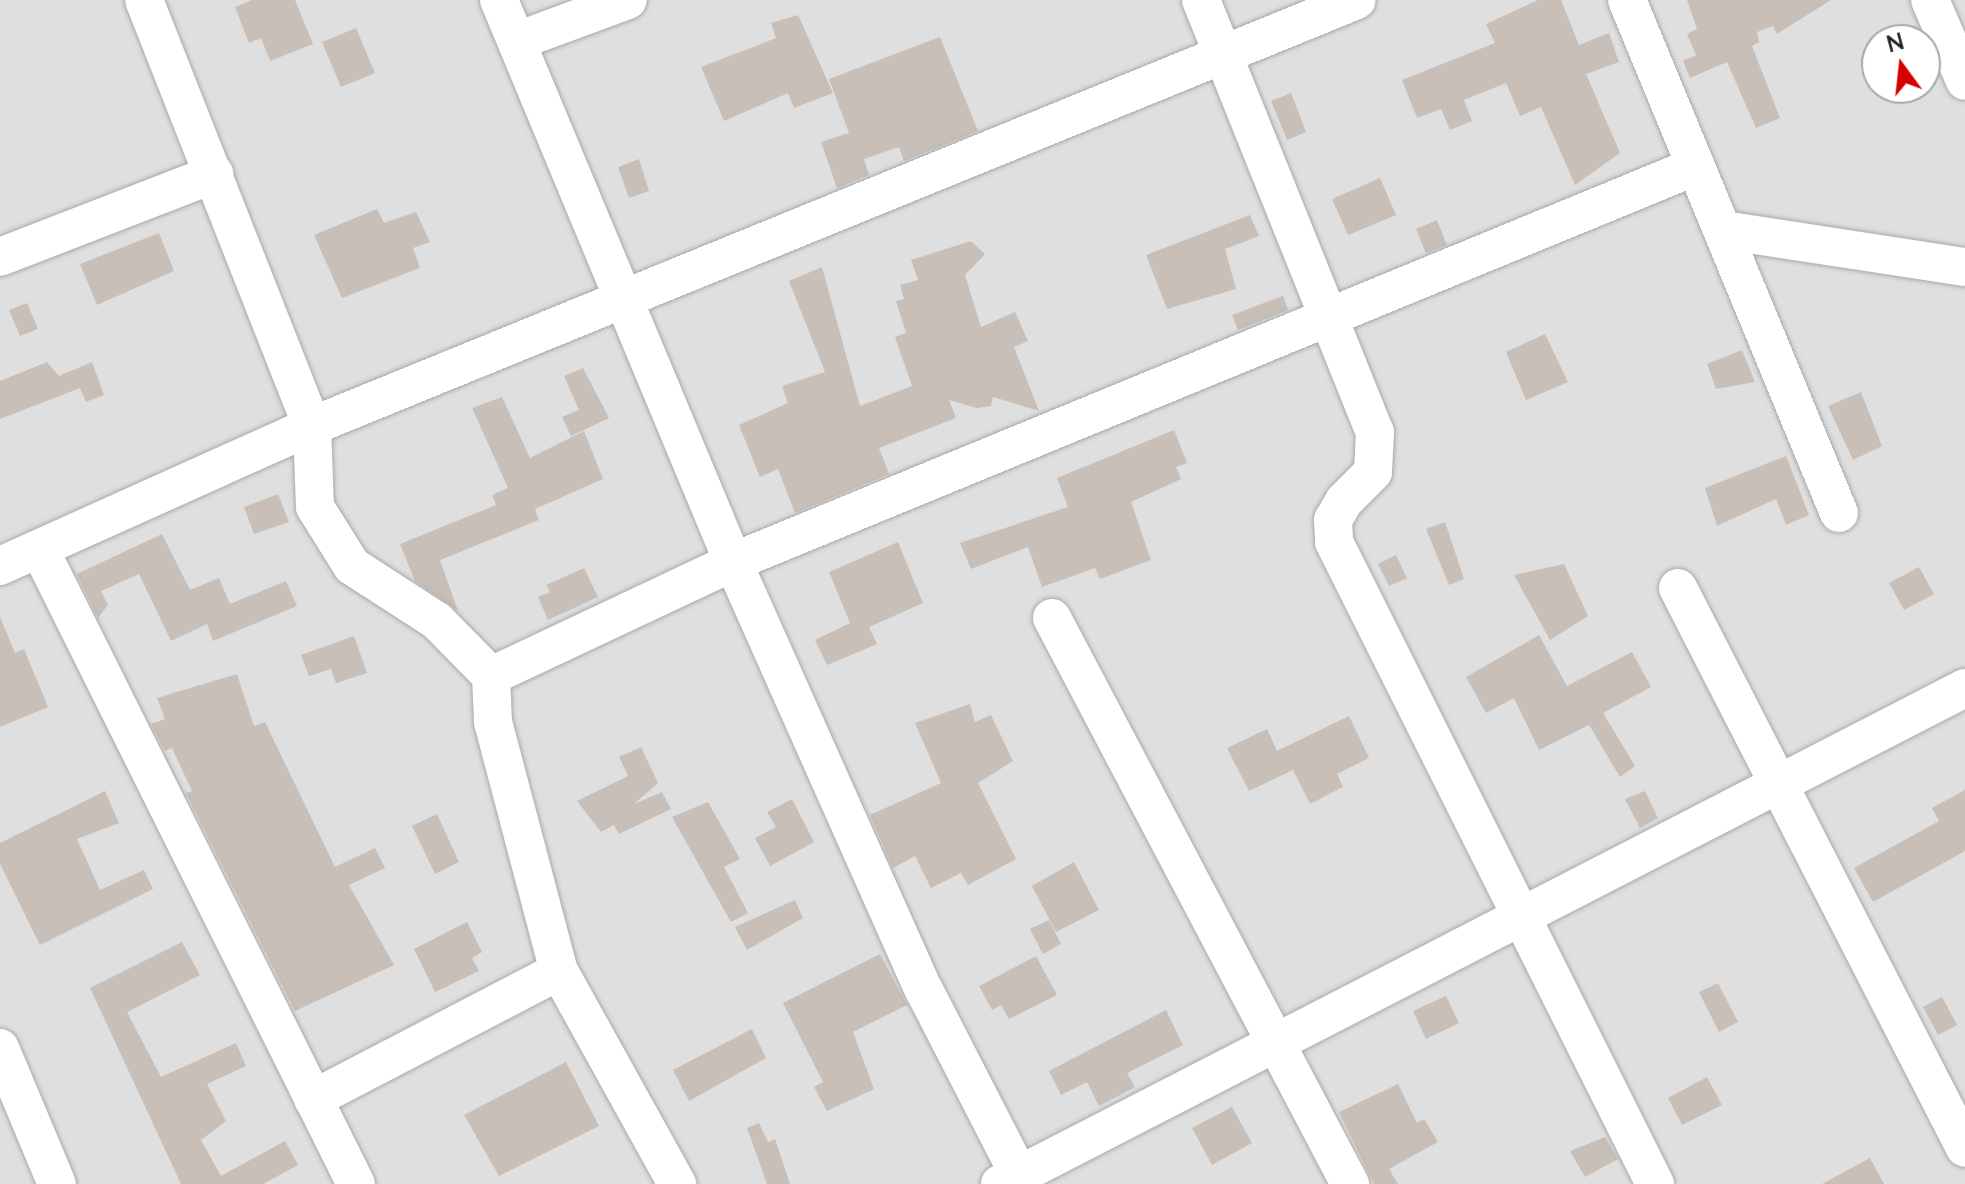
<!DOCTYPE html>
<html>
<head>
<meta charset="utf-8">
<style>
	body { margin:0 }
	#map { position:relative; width:1965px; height:1184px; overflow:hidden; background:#f2efe9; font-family:Lato,sans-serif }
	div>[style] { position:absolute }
	.residential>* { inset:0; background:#e0dfdf }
	.building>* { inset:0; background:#c7bfb8 }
	.roads { filter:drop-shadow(0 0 2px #a9a9a9) drop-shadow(0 0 2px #a9a9a9) }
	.minor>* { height:38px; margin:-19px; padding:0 19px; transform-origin:19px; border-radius:19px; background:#fff }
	span { translate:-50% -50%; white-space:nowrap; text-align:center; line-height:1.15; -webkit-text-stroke:6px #fff; paint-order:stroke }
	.north { position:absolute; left:1861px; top:24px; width:80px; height:80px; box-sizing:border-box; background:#fff; border:2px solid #a7a7a7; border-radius:50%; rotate:345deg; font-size:22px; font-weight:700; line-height:32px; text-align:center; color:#222 }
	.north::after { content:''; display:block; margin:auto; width:28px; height:36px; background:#d40000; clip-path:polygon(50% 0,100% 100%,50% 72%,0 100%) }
</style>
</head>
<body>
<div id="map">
	<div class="residential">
		<div style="clip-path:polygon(evenodd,0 0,1965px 0,1965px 1184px,0 1184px,0 0,1877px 40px,1925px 40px,1925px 88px,1877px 88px,1877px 40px)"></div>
	</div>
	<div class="building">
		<div style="clip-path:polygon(252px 0,295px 0,313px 44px,270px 61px,261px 38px,249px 43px,235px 7px)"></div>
		<div style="clip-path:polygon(1538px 0,1561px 0,1579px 45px,1609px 33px,1619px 62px,1586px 74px,1620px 153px,1575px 185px,1541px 107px,1520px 116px,1506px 83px,1464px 100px,1472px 121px,1450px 130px,1441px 109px,1417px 118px,1402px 80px,1495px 43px,1486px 24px)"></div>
		<div style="clip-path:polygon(1687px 0,1831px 0,1777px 34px,1773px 26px,1757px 32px,1759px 42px,1752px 46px,1780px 118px,1756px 128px,1727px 62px,1690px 78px,1683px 61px,1696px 55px,1687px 34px,1697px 29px)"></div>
		<div style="clip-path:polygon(798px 15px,833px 93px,794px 108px,788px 93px,724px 121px,701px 67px,776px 38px,771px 23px)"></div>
		<div style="clip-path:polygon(356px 28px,375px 73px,341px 87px,322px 42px)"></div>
		<div style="clip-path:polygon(940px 37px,978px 131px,904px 161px,899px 147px,864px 159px,869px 175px,837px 188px,821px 142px,849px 133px,829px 79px)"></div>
		<div style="clip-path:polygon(1291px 93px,1306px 132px,1287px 140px,1271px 101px)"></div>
		<div style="clip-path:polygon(639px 159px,649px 191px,629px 198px,618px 167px)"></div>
		<div style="clip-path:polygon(1380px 178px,1396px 215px,1348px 235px,1332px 199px)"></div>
		<div style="clip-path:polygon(377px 209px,384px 223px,416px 212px,430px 242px,413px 248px,420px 268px,342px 298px,314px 235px)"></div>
		<div style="clip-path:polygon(1250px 215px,1259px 236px,1225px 249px,1236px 289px,1167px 309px,1146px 255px)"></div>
		<div style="clip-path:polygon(1437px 220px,1447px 245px,1426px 253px,1416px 229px)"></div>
		<div style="clip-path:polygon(159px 233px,174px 271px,97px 305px,80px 264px)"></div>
		<div style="clip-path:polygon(971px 241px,985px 254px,965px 275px,981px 327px,1015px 312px,1028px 341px,1014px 347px,1039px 411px,993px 397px,991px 406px,977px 408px,949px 400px,956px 418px,879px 448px,889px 474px,795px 513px,778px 469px,760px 477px,739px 425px,788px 403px,782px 386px,825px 372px,789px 281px,822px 267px,860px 406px,912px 386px,895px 337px,906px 333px,896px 301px,904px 299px,900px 285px,918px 280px,911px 260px)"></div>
		<div style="clip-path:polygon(1283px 296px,1288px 310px,1238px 330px,1232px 315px)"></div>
		<div style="clip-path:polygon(27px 303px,38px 329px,20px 336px,9px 310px)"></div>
		<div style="clip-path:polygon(1545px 334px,1568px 382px,1526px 400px,1506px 352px)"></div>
		<div style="clip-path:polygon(1742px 350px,1755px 382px,1716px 389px,1707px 364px)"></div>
		<div style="clip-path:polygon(47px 362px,59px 376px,92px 362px,104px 395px,86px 402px,80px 388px,0 419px,0 381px)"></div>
		<div style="clip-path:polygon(583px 368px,609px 418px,571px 436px,562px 417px,579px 410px,564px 376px)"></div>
		<div style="clip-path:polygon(1861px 392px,1882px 446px,1853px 460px,1828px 406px)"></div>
		<div style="clip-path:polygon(502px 397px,530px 458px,584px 431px,603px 479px,535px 509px,539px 520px,440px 560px,458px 611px,415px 581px,400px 544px,496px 505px,492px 495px,508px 488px,472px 408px)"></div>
		<div style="clip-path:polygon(1174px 430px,1187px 463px,1176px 467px,1181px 479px,1131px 502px,1151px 560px,1100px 579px,1095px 568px,1042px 587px,1028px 547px,971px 569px,960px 543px,1068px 507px,1057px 478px)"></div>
		<div style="clip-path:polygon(1786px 456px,1809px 515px,1786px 525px,1776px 499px,1717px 526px,1705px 488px)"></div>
		<div style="clip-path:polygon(278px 494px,289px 522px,254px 534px,244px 507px)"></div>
		<div style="clip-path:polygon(1445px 522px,1464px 579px,1449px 585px,1426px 529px)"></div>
		<div style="clip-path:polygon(162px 534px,190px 590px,219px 578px,230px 604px,286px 581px,297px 606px,213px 641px,207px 624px,171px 641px,139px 574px,101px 591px,108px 605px,98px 618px,77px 574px)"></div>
		<div style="clip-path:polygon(898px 542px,923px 603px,869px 627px,877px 644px,827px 665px,815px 640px,850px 623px,829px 572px)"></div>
		<div style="clip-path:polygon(1396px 555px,1407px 578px,1389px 586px,1378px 564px)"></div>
		<div style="clip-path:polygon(1564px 564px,1588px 616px,1550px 640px,1514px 575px)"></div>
		<div style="clip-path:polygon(1919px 567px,1934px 594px,1904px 610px,1889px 583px)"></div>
		<div style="clip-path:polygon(584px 568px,598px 597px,548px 620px,538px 597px,550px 592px,546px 585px)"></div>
		<div style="clip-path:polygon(0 617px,15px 653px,24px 649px,48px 707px,0 727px)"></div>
		<div style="clip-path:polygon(1539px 635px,1567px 686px,1632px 652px,1651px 687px,1603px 713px,1635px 766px,1620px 777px,1589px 725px,1539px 750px,1514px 698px,1486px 713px,1466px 677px)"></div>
		<div style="clip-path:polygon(354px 636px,367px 673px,336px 683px,331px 669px,309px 676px,301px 655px)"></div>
		<div style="clip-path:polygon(237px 674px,254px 726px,265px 722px,335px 867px,375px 848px,385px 868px,349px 885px,394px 965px,295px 1011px,186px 793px,192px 791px,172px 748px,165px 751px,151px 724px,165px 719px,157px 698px)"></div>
		<div style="clip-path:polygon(970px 704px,975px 722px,991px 715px,1013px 761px,978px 783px,1016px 859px,968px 885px,961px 873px,931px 888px,915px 856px,893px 868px,870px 815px,941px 783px,915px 723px)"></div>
		<div style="clip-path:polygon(1349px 716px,1369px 758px,1337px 774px,1343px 787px,1310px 804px,1293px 770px,1249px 791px,1227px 748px,1267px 729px,1277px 751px)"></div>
		<div style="clip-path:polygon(641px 747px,658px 783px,634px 804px,662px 792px,671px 809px,619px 834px,614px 825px,601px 832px,577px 801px,628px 776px,619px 757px)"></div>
		<div style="clip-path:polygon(1965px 790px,1965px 851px,1873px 902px,1854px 868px,1939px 821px,1932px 808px)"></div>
		<div style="clip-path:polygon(105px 791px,119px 823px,77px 839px,100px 890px,144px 870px,153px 889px,40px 945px,0 864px,0 843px)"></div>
		<div style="clip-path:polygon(1645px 791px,1658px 818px,1640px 828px,1625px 799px)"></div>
		<div style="clip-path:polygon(792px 799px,814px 842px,770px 866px,755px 838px,776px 827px,767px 812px)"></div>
		<div style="clip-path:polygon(708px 802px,740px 859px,724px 867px,748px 913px,731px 922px,672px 817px)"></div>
		<div style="clip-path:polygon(437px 814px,459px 862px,435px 874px,412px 826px)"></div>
		<div style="clip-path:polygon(1074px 862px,1099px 910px,1056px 932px,1032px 886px)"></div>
		<div style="clip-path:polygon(795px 900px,803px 918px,747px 950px,735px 927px)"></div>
		<div style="clip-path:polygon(1049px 920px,1061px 944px,1043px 954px,1030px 929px)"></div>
		<div style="clip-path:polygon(467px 922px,482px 952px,472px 958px,479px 971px,435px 992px,414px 949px)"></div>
		<div style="clip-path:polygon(182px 942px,200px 975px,127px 1012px,161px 1077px,236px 1043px,246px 1066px,207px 1084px,226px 1121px,201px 1140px,221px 1176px,285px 1141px,298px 1165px,263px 1184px,181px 1184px,90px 988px)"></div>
		<div style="clip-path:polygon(880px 954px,907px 1005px,853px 1032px,874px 1089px,827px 1111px,814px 1087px,823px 1082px,783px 1003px)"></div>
		<div style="clip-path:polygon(1036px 956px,1057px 995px,1009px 1019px,1001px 1005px,992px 1010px,979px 986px)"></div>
		<div style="clip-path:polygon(1718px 983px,1738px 1022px,1719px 1032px,1699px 992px)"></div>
		<div style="clip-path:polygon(1446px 996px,1459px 1023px,1426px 1039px,1413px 1011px)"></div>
		<div style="clip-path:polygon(1942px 997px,1957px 1025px,1938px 1035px,1923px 1007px)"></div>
		<div style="clip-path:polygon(1166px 1010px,1183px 1045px,1127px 1073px,1135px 1087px,1099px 1106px,1087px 1082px,1061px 1095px,1049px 1071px)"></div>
		<div style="clip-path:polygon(752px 1029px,766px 1058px,689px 1101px,673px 1070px)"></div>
		<div style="clip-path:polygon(566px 1062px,599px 1126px,499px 1176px,464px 1115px)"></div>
		<div style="clip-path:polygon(1707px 1077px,1722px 1105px,1682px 1125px,1668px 1098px)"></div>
		<div style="clip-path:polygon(1398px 1084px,1417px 1123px,1424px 1119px,1438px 1142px,1389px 1169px,1398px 1184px,1374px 1184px,1339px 1112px)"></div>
		<div style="clip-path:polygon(1232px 1107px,1252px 1143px,1212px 1165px,1192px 1128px)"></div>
		<div style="clip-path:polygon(759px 1123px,768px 1142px,775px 1139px,790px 1184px,767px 1184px,747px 1128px)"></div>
		<div style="clip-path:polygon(1605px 1137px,1618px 1159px,1585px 1177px,1570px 1151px)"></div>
		<div style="clip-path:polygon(1870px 1158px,1884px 1184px,1822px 1184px)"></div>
	</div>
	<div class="roads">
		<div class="minor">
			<div style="left:144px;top:0;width:458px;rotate:68.5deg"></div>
			<div style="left:312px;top:426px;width:81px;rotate:87.9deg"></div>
			<div style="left:315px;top:507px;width:70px;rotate:57.9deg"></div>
			<div style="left:352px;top:566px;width:101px;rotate:32.9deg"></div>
			<div style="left:437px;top:621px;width:77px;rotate:45.5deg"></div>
			<div style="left:491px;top:676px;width:46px;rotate:87.5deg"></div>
			<div style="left:493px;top:722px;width:258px;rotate:75.2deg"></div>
			<div style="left:559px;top:971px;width:244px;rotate:61deg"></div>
			<div style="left:499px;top:0;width:609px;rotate:67.39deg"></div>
			<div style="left:733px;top:562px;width:469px;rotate:66deg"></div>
			<div style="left:924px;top:990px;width:208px;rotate:62.8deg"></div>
			<div style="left:1019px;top:1175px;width:21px;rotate:155deg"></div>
			<div style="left:1201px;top:0;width:466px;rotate:68.1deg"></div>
			<div style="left:1375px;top:432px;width:40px;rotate:92.9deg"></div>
			<div style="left:1373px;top:472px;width:41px;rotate:135deg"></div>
			<div style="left:1344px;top:501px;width:22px;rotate:120deg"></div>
			<div style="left:1333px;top:520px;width:22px;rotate:87deg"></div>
			<div style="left:1334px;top:542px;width:718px;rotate:63.43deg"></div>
			<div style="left:1627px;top:0;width:555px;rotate:67.55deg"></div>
			<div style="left:1930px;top:0;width:88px;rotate:66.6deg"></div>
			<div style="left:517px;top:41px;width:118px;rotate:-20.3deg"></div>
			<div style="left:1723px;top:230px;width:245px;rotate:8.7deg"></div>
			<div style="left:0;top:257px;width:230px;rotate:-21.2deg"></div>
			<div style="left:40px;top:550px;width:708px;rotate:63.51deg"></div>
			<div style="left:0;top:566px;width:342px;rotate:-24.2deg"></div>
			<div style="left:312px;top:426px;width:1128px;rotate:-22.18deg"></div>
			<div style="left:1678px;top:588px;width:629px;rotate:62.86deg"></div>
			<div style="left:1052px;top:618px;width:640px;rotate:62.23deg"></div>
			<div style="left:491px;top:676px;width:268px;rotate:-25.2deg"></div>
			<div style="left:733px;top:562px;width:1041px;rotate:-22.35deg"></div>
			<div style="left:0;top:1048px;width:147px;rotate:67.3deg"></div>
			<div style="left:313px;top:1099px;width:277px;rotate:-27.5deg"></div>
			<div style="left:1024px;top:1184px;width:10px;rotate:-119deg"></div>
			<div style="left:1019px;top:1175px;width:1064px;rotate:-27.24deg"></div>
		</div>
	</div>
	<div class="north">N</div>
</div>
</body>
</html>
